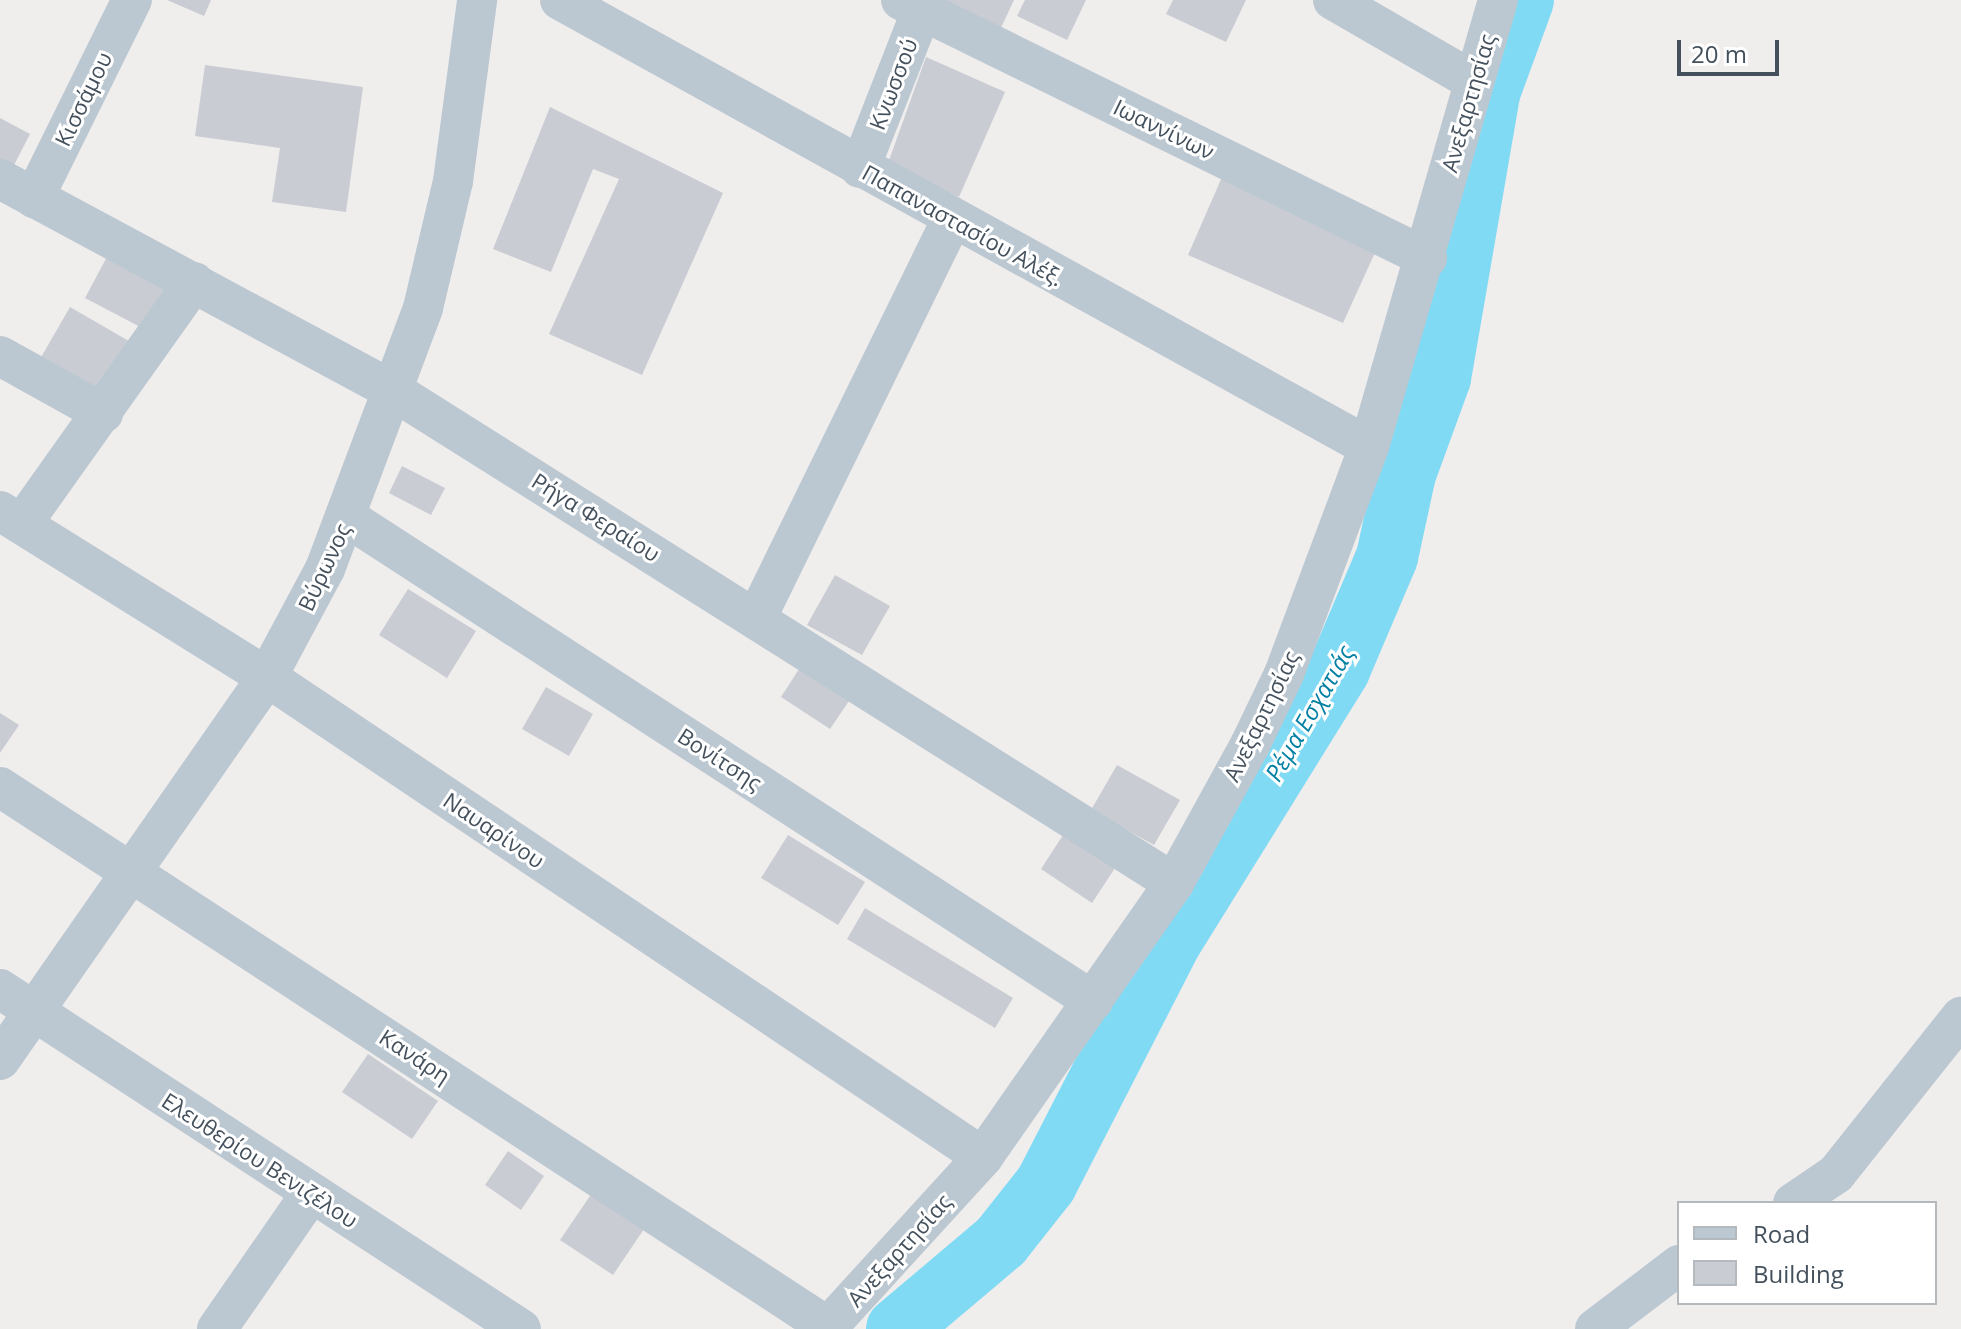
<!DOCTYPE html>
<html>
<head>
<meta charset="utf-8">
<style>
	body { margin:0 }
	#map { position:relative; width:1961px; height:1329px; overflow:hidden; background:#f0eded; font-family:"Open Sans",sans-serif }
	div>[style] { position:absolute }
	.river>* { height:62px; margin:-31px; padding:0 31px; transform-origin:31px; border-radius:31px; background:#80daf4 }
	.building>* { inset:0; background:#c9ccd3 }
	.street>* { height:40px; margin:-20px; padding:0 20px; transform-origin:20px; border-radius:20px; background:#bcc8d1 }
	span { translate:-50% -50%; white-space:nowrap; text-align:center; line-height:1.15; -webkit-text-stroke:6px #fff; paint-order:stroke }
	.street-label { font-size:22px; color:#44515d }
	.water-label { font-size:24px; color:#0280a4; font-style:italic }
	.legend { position:absolute; left:1677px; top:1201px; width:260px; height:104px; box-sizing:border-box; background:#fff; border:2px solid #b4b9be; margin:0; padding:10px 14px; list-style:none; font-size:24px; color:#44515d }
	.legend li { display:flex; align-items:center; gap:16px; height:40px }
	.legend b { width:40px; border:2px solid #b4b9be }
	.scale { position:absolute; left:1677px; top:40px; width:102px; height:36px; box-sizing:border-box; border:4px solid #44515d; border-top:0; padding-left:10px; font-size:24px; line-height:28px; white-space:nowrap; color:#44515d; -webkit-text-stroke:6px #fff; paint-order:stroke }
</style>
</head>
<body>
<div id="map">
	<div class="river">
		<div style="left:897px;top:1329px;width:136px;rotate:-40.2deg"></div>
		<div style="left:1001px;top:1241px;width:73px;rotate:-51.7deg"></div>
		<div style="left:1046px;top:1184px;width:273px;rotate:-62.8deg"></div>
		<div style="left:1171px;top:941px;width:319px;rotate:-58.2deg"></div>
		<div style="left:1339px;top:670px;width:123px;rotate:-67deg"></div>
		<div style="left:1387px;top:557px;width:85px;rotate:-77.8deg"></div>
		<div style="left:1405px;top:474px;width:102px;rotate:-70deg"></div>
		<div style="left:1440px;top:378px;width:289px;rotate:-80.2deg"></div>
		<div style="left:1489px;top:93px;width:99px;rotate:-69.9deg"></div>
	</div>
	<div class="building">
		<div style="clip-path:polygon(167px 0,211px 0,204px 16px)"></div>
		<div style="clip-path:polygon(932px 0,1014px 0,1000px 30px)"></div>
		<div style="clip-path:polygon(1025px 0,1086px 0,1067px 40px,1017px 16px)"></div>
		<div style="clip-path:polygon(1173px 0,1246px 0,1226px 42px,1166px 14px)"></div>
		<div style="clip-path:polygon(926px 57px,1005px 92px,959px 197px,887px 166px)"></div>
		<div style="clip-path:polygon(205px 65px,363px 87px,346px 212px,272px 202px,280px 148px,195px 136px)"></div>
		<div style="clip-path:polygon(550px 107px,723px 193px,642px 375px,549px 334px,619px 179px,593px 169px,551px 272px,493px 249px)"></div>
		<div style="clip-path:polygon(0 118px,30px 134px,12px 169px,0 163px)"></div>
		<div style="clip-path:polygon(1222px 177px,1378px 246px,1343px 323px,1188px 255px)"></div>
		<div style="clip-path:polygon(109px 253px,170px 285px,146px 330px,85px 298px)"></div>
		<div style="clip-path:polygon(70px 307px,134px 344px,100px 403px,36px 366px)"></div>
		<div style="clip-path:polygon(402px 466px,445px 488px,431px 515px,389px 493px)"></div>
		<div style="clip-path:polygon(835px 575px,890px 606px,862px 655px,807px 625px)"></div>
		<div style="clip-path:polygon(408px 589px,476px 631px,447px 678px,379px 635px)"></div>
		<div style="clip-path:polygon(803px 663px,853px 695px,830px 729px,781px 697px)"></div>
		<div style="clip-path:polygon(546px 687px,593px 714px,569px 756px,522px 729px)"></div>
		<div style="clip-path:polygon(0 713px,19px 725px,0 753px)"></div>
		<div style="clip-path:polygon(1117px 765px,1180px 800px,1154px 845px,1091px 810px)"></div>
		<div style="clip-path:polygon(788px 835px,865px 882px,838px 925px,761px 878px)"></div>
		<div style="clip-path:polygon(1063px 835px,1115px 868px,1092px 903px,1041px 869px)"></div>
		<div style="clip-path:polygon(865px 908px,1013px 998px,995px 1028px,847px 939px)"></div>
		<div style="clip-path:polygon(368px 1054px,438px 1101px,412px 1139px,342px 1092px)"></div>
		<div style="clip-path:polygon(508px 1151px,544px 1176px,521px 1210px,485px 1185px)"></div>
		<div style="clip-path:polygon(594px 1190px,646px 1226px,613px 1275px,560px 1240px)"></div>
	</div>
	<div class="street">
		<div style="left:560px;top:0;width:924px;rotate:28.92deg"></div>
		<div style="left:901px;top:0;width:586px;rotate:26.13deg"></div>
		<div style="left:1333px;top:0;width:158px;rotate:30deg"></div>
		<div style="left:860px;top:168px;width:180px;rotate:-68.6deg"></div>
		<div style="left:0;top:179px;width:449px;rotate:28.3deg"></div>
		<div style="left:395px;top:392px;width:921px;rotate:32.22deg"></div>
		<div style="left:34px;top:198px;width:221px;rotate:-63.7deg"></div>
		<div style="left:0;top:356px;width:118px;rotate:29deg"></div>
		<div style="left:0;top:511px;width:314px;rotate:31.9deg"></div>
		<div style="left:267px;top:677px;width:862px;rotate:33.84deg"></div>
		<div style="left:348px;top:518px;width:888px;rotate:32.96deg"></div>
		<div style="left:22px;top:524px;width:297px;rotate:-54.6deg"></div>
		<div style="left:757px;top:617px;width:443px;rotate:-63.9deg"></div>
		<div style="left:0;top:787px;width:989px;rotate:33.11deg"></div>
		<div style="left:0;top:989px;width:622px;rotate:33.13deg"></div>
		<div style="left:0;top:1060px;width:467px;rotate:-55.1deg"></div>
		<div style="left:267px;top:677px;width:123px;rotate:-61.8deg"></div>
		<div style="left:325px;top:569px;width:279px;rotate:-69.4deg"></div>
		<div style="left:423px;top:308px;width:130px;rotate:-76.7deg"></div>
		<div style="left:453px;top:181px;width:183px;rotate:-82.4deg"></div>
		<div style="left:1793px;top:1203px;width:52px;rotate:-34deg"></div>
		<div style="left:1836px;top:1174px;width:201px;rotate:-51.5deg"></div>
		<div style="left:217px;top:1329px;width:165px;rotate:-55.3deg"></div>
		<div style="left:826px;top:1329px;width:233px;rotate:-47.6deg"></div>
		<div style="left:983px;top:1157px;width:334px;rotate:-55.1deg"></div>
		<div style="left:1174px;top:883px;width:158px;rotate:-61.2deg"></div>
		<div style="left:1250px;top:745px;width:79px;rotate:-64.4deg"></div>
		<div style="left:1284px;top:674px;width:242px;rotate:-69.5deg"></div>
		<div style="left:1369px;top:447px;width:465px;rotate:-73.9deg"></div>
		<div style="left:1595px;top:1329px;width:106px;rotate:-37.3deg"></div>
	</div>
	<div class="street-label">
		<span style="left:893px;top:84px;rotate:-69deg">Κνωσσού</span>
		<span style="left:83px;top:99px;rotate:-64deg">Κισσάμου</span>
		<span style="left:1468px;top:103px;rotate:-74deg">Ανεξαρτησίας</span>
		<span style="left:1164px;top:129px;rotate:26deg">Ιωαννίνων</span>
		<span style="left:963px;top:225px;rotate:29deg">Παπαναστασίου Αλέξ.</span>
		<span style="left:596px;top:517px;rotate:32deg">Ρήγα Φεραίου</span>
		<span style="left:324px;top:567px;rotate:-65deg">Βύρωνος</span>
		<span style="left:1261px;top:716px;rotate:-64deg">Ανεξαρτησίας</span>
		<span style="left:720px;top:759px;rotate:33deg">Βονίτσης</span>
		<span style="left:494px;top:830px;rotate:34deg">Ναυαρίνου</span>
		<span style="left:415px;top:1056px;rotate:33deg">Κανάρη</span>
		<span style="left:260px;top:1160px;rotate:33deg">Ελευθερίου Βενιζέλου</span>
		<span style="left:899px;top:1250px;rotate:-48deg">Ανεξαρτησίας</span>
	</div>
	<div class="water-label">
		<span style="left:1309px;top:713px;rotate:-60deg">Ρέμα Εσχατιάς</span>
	</div>
	<ul class="legend">
	<li><b style="height:10px;background:#bcc8d1"></b>Road</li>
	<li><b style="height:22px;background:#c9ccd3"></b>Building</li>
	</ul>
	<div class="scale">20 m</div>
</div>
</body>
</html>
